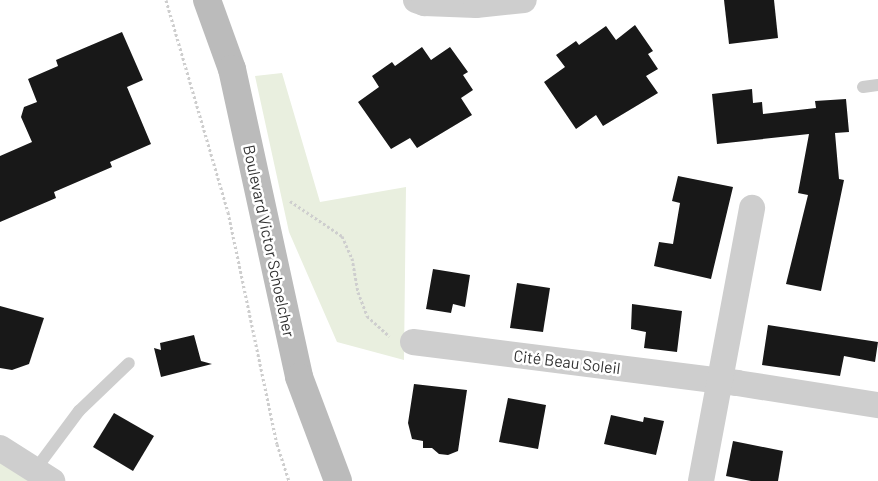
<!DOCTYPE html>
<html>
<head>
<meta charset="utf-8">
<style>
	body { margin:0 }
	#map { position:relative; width:878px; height:481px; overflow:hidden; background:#fff; font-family:Barlow,sans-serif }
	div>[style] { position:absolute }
	.green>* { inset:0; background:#e9efdf }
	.building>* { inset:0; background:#181818 }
	.path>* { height:3px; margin-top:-1.5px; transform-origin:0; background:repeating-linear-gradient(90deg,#cecece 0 2.5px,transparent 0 5px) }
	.lane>* { height:12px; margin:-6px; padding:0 6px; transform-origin:6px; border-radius:6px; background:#cecece }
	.street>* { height:26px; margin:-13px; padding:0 13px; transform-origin:13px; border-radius:13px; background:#cecece }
	.secondary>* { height:28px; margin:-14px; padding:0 14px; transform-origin:14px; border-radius:14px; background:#bbb }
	span { translate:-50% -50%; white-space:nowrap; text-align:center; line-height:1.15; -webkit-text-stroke:5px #fff; paint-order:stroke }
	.street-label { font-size:16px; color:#313131 }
</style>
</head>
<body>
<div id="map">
	<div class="green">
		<div style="clip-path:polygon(282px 73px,320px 202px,406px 187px,404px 360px,337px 342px,289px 232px,255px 76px)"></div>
		<div style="clip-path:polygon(0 460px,34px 481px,0 481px)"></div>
	</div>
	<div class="building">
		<div style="clip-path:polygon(724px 0,774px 0,778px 38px,729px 44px)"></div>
		<div style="clip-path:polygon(635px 25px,653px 51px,648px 54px,658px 69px,646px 76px,658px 93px,603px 126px,596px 115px,576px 129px,544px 82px,565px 67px,556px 55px,576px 41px,579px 45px,606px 26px,616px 40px)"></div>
		<div style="clip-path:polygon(122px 32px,143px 80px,127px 87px,151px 144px,110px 162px,112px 167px,54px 192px,56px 198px,0 222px,0 156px,32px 142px,21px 117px,24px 107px,37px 102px,28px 79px,58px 66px,56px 60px)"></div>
		<div style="clip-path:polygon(422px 47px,431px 60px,450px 47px,468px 72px,463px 75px,473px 90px,461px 98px,472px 115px,417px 148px,410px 138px,391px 149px,358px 102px,379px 87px,372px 76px,392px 62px,395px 66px)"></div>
		<div style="clip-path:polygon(752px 89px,753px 103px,762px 102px,763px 114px,816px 108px,815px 101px,846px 99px,849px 132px,835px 133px,839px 179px,844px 180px,821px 291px,786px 284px,808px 195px,798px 193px,809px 134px,717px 144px,712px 94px)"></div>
		<div style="clip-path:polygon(678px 176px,733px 187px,711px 279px,654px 266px,659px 242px,673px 244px,680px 203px,672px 201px)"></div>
		<div style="clip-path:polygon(433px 269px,470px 275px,465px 307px,453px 304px,451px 313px,426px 309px)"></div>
		<div style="clip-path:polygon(517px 283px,550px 288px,543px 332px,510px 328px)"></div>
		<div style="clip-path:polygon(632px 304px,682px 311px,677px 352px,644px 348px,646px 332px,631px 329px)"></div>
		<div style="clip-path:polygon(0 306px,44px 318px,29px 364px,12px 370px,0 368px)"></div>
		<div style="clip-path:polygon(768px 325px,878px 342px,875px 362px,844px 356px,840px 376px,762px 365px)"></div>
		<div style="clip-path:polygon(194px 335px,201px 361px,212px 364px,161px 377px,154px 348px,161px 350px,160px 343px)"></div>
		<div style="clip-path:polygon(414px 384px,467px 390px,458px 451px,448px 455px,439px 454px,432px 448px,423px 448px,423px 441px,412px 439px,408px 423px)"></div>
		<div style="clip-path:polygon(508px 398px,546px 405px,538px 449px,499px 442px)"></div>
		<div style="clip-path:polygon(114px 413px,154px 436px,133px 471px,93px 447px)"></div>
		<div style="clip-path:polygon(611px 415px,643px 422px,644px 417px,664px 421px,656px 455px,604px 444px)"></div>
		<div style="clip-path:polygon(733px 441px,783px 451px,778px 481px,751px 481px,726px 476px)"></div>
	</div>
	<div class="path">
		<div style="left:166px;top:0;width:221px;rotate:73.7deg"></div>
		<div style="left:228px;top:212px;width:237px;rotate:78.1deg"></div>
		<div style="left:277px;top:444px;width:39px;rotate:72deg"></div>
		<div style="left:290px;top:201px;width:63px;rotate:33.9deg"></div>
		<div style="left:342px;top:236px;width:24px;rotate:66deg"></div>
		<div style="left:352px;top:258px;width:35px;rotate:80deg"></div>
		<div style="left:358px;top:292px;width:26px;rotate:69deg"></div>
		<div style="left:367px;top:316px;width:30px;rotate:42deg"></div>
	</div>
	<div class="lane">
		<div style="left:863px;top:87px;width:15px;rotate:-8deg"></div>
		<div style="left:35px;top:470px;width:74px;rotate:-53.3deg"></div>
		<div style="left:79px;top:411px;width:69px;rotate:-43.8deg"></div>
	</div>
	<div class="street">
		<div style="left:416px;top:0;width:9px;rotate:21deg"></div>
		<div style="left:424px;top:3px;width:52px;rotate:2.2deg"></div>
		<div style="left:476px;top:5px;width:48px;rotate:-5.9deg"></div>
		<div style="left:413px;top:342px;width:327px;rotate:7.2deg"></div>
		<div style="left:737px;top:383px;width:143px;rotate:8.9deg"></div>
		<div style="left:0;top:448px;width:62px;rotate:32.4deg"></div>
		<div style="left:701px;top:481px;width:278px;rotate:-79.4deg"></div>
	</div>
	<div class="secondary">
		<div style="left:207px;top:0;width:73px;rotate:70.1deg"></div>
		<div style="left:232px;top:69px;width:315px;rotate:77.7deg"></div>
		<div style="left:299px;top:377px;width:111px;rotate:69.4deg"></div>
	</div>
	<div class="street-label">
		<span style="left:269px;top:241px;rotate:78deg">Boulevard Victor Schoelcher</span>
		<span style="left:567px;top:362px;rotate:7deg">Cité Beau Soleil</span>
	</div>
</div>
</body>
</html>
